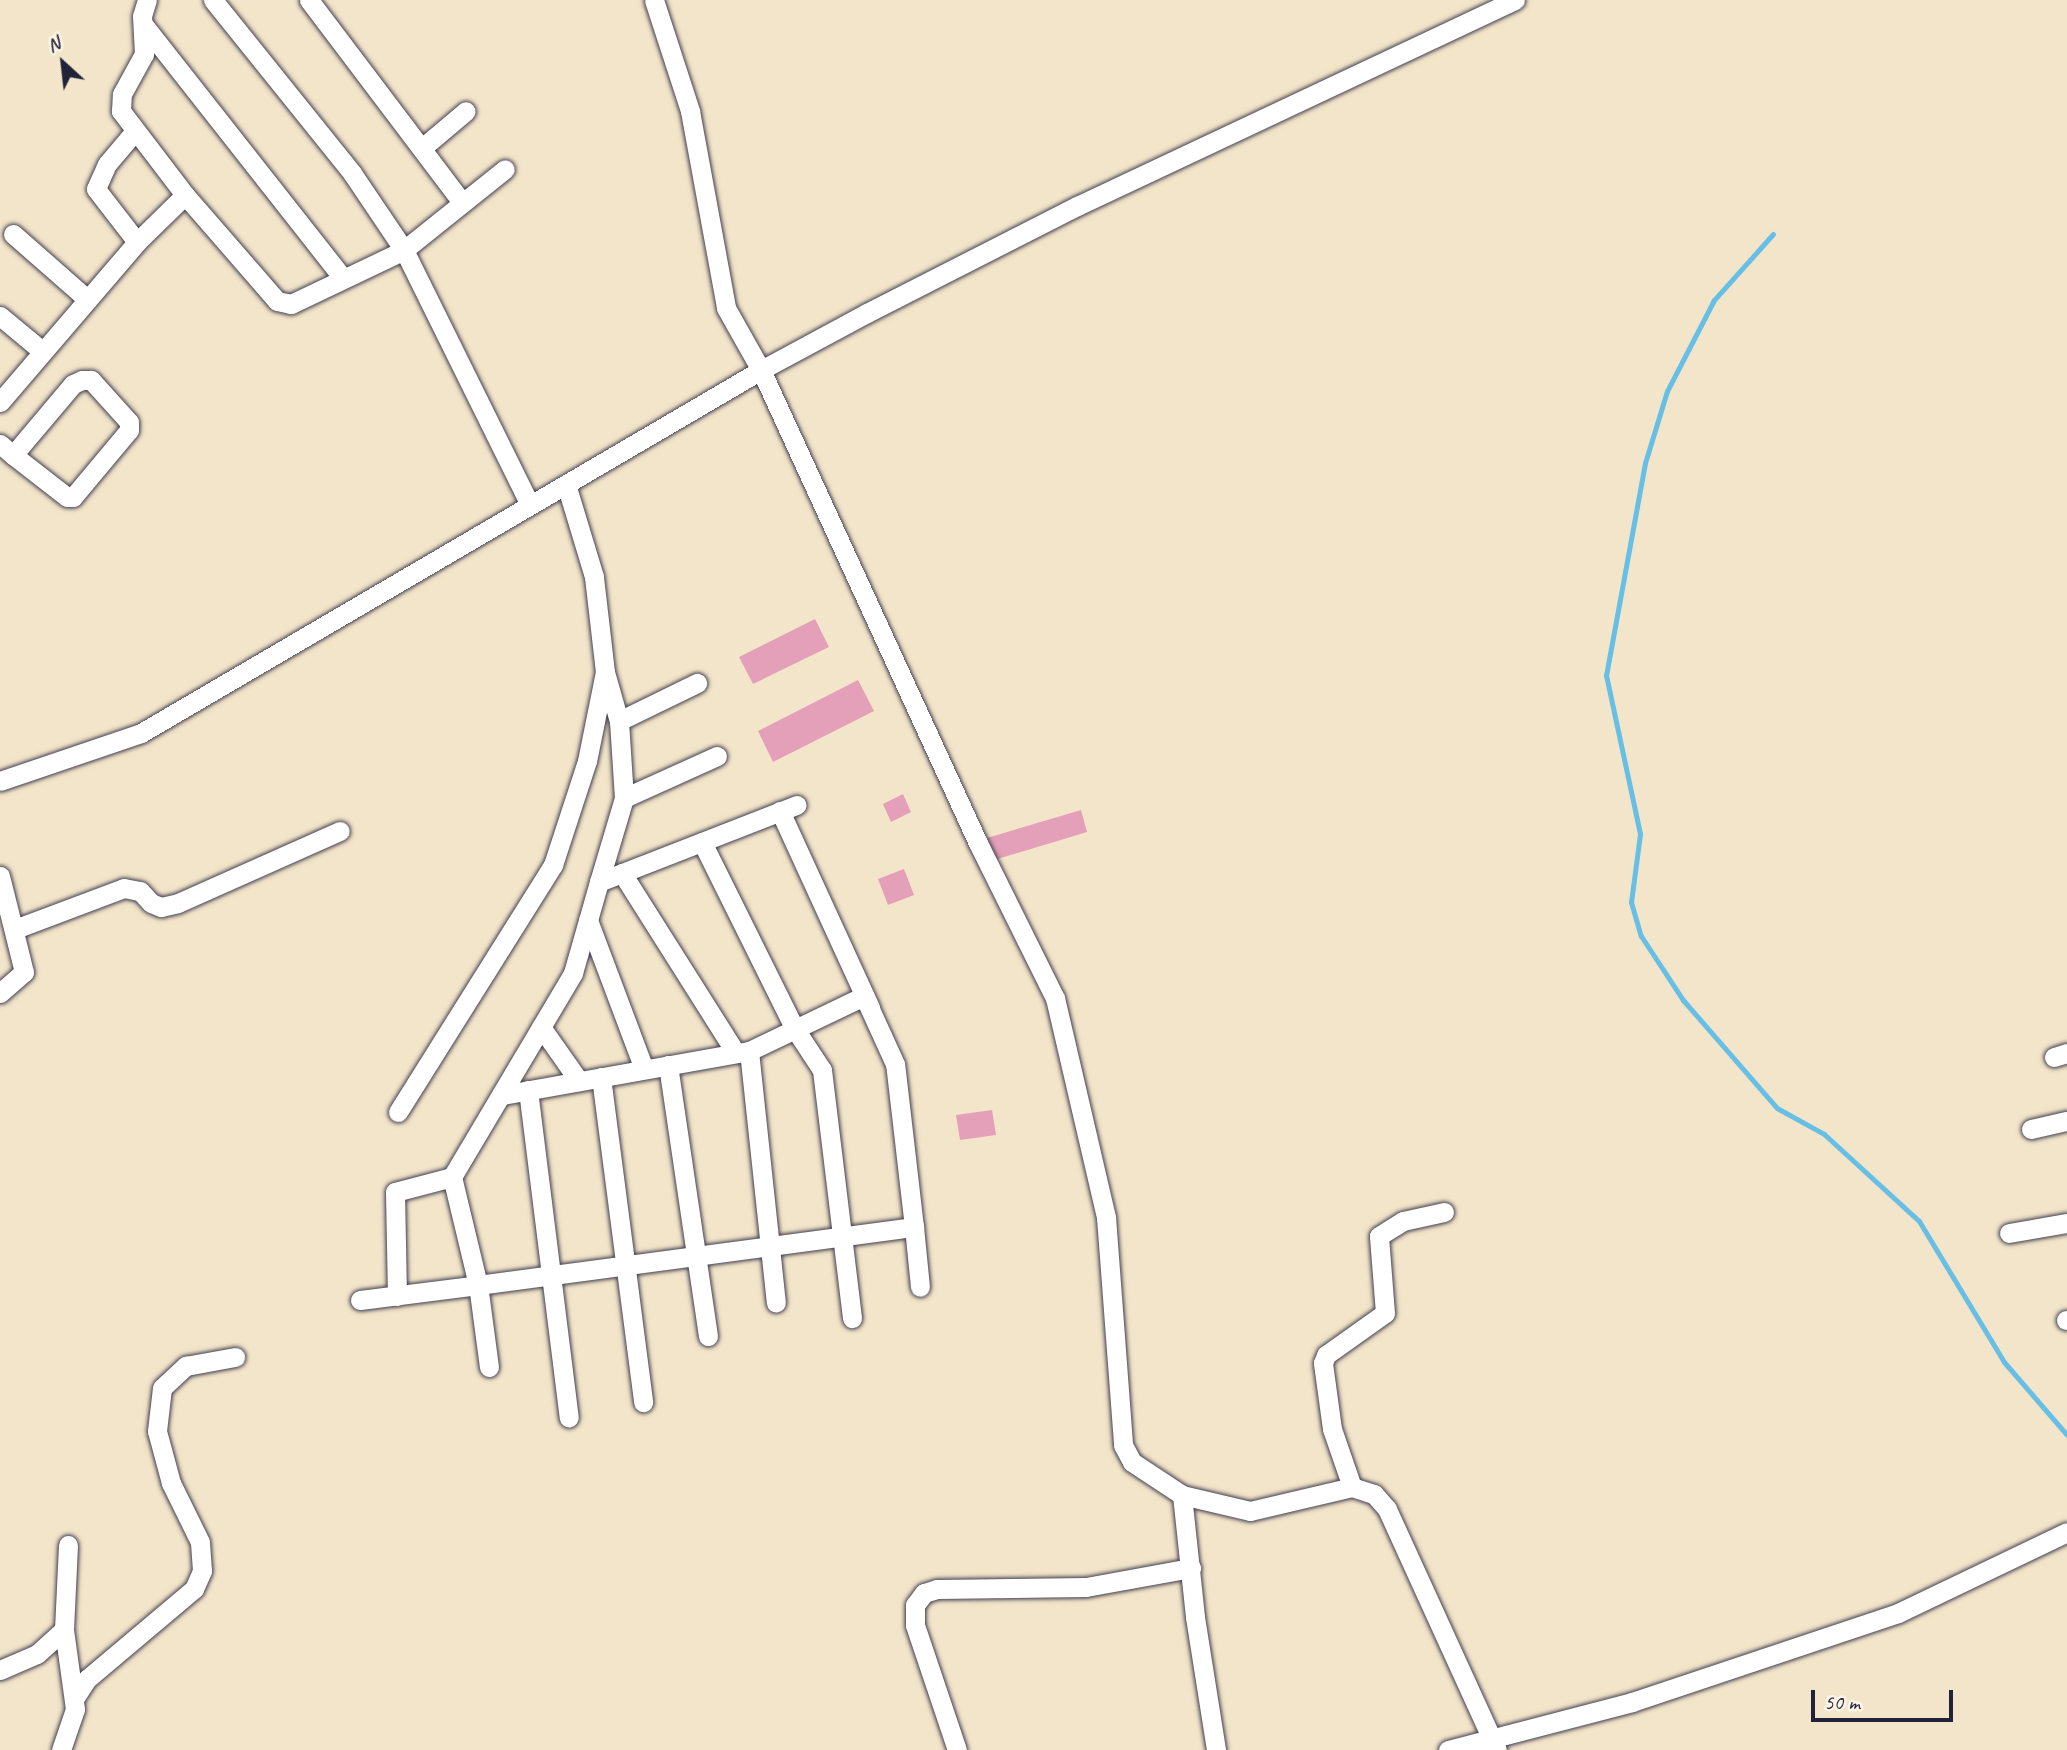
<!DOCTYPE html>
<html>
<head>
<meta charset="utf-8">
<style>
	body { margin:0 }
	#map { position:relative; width:2067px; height:1750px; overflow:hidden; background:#f3e5c9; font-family:Caveat,sans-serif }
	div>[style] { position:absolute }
	.stream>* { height:5px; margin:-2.5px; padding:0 2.5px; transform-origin:2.5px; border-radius:2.5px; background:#68bfe5 }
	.building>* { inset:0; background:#e4a0b8 }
	.roads { filter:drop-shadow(0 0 2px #413f50) drop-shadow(0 0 2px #413f50) }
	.street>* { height:19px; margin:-9.5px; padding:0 9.5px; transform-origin:9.5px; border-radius:9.5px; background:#fff }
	span { translate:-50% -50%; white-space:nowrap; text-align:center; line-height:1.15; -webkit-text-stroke:5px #fcf5e5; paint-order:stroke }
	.north { position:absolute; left:28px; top:28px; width:70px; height:70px; -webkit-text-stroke:5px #fcf5e5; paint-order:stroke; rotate:333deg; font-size:19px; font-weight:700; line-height:28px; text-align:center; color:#22223b }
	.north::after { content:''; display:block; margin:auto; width:24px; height:32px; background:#22223b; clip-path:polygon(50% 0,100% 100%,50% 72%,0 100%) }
	.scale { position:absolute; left:1811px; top:1690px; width:142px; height:32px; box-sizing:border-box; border:4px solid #22223b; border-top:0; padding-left:9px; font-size:21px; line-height:24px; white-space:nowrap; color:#22223b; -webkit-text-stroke:5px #fcf5e5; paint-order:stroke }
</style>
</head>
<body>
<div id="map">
	<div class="stream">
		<div style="left:1773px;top:234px;width:89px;rotate:131.8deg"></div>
		<div style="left:1714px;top:300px;width:102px;rotate:117.3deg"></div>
		<div style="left:1667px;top:391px;width:75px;rotate:107deg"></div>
		<div style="left:1645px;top:463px;width:216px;rotate:100.4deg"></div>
		<div style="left:1606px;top:675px;width:163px;rotate:77.9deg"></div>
		<div style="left:1640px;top:834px;width:69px;rotate:97.5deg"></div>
		<div style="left:1631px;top:902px;width:35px;rotate:74deg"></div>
		<div style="left:1641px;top:936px;width:77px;rotate:56.7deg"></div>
		<div style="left:1683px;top:1000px;width:143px;rotate:49deg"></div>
		<div style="left:1777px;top:1108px;width:54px;rotate:29deg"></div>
		<div style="left:1824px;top:1134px;width:129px;rotate:42.5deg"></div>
		<div style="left:1919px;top:1221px;width:165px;rotate:58.9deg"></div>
		<div style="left:2004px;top:1362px;width:96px;rotate:49.2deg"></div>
	</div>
	<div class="building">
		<div style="clip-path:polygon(815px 619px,829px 647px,753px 684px,739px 657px)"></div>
		<div style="clip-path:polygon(858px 680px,874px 711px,773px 762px,758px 731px)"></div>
		<div style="clip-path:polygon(903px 794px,911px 812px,891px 822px,883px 804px)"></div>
		<div style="clip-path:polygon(1081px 810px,1087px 832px,994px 860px,987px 838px)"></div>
		<div style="clip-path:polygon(904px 869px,914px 895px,888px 905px,878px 879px)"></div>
		<div style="clip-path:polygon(992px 1110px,996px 1135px,960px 1140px,956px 1115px)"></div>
	</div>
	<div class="roads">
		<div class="street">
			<div style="left:213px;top:0;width:222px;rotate:51.2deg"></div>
			<div style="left:352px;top:173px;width:93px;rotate:56deg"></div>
			<div style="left:404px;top:250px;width:284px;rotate:63.7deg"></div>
			<div style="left:309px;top:0;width:252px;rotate:52.9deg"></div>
			<div style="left:654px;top:0;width:117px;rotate:72deg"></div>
			<div style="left:690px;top:111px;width:200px;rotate:79.6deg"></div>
			<div style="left:726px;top:308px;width:71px;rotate:60.6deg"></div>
			<div style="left:761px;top:370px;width:520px;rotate:65.36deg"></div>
			<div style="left:978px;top:843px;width:173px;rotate:63.6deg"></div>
			<div style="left:1055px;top:998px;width:225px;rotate:76.9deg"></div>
			<div style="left:1106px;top:1217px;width:229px;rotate:85.7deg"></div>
			<div style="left:1123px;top:1445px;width:19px;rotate:62deg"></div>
			<div style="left:1132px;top:1462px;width:60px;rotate:33.4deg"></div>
			<div style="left:1182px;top:1495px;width:70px;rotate:13.2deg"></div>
			<div style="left:1250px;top:1511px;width:105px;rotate:-13.2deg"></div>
			<div style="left:1352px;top:1487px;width:23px;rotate:18deg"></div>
			<div style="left:1374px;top:1494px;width:20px;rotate:49deg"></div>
			<div style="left:1387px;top:1509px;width:265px;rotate:65.5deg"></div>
			<div style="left:143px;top:24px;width:323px;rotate:51.8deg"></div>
			<div style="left:135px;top:131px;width:43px;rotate:130.3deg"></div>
			<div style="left:107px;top:164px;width:27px;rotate:114deg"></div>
			<div style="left:96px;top:189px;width:67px;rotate:52.3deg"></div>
			<div style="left:422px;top:148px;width:57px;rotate:-40.1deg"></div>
			<div style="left:185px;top:195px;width:140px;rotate:49deg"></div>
			<div style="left:277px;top:301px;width:14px;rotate:12deg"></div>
			<div style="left:291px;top:304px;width:125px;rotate:-25.5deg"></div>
			<div style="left:404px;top:250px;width:129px;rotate:-38.7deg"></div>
			<div style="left:13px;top:234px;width:98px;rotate:41.3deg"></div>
			<div style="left:0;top:316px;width:53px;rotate:39.7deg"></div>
			<div style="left:0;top:402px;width:211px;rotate:-49.4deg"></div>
			<div style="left:137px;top:242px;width:67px;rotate:-44.4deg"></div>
			<div style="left:185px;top:195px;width:106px;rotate:-127.3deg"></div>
			<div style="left:121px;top:111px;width:17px;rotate:-87deg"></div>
			<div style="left:122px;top:94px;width:46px;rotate:-61.2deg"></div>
			<div style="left:144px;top:54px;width:38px;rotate:-93deg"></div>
			<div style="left:142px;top:16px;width:17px;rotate:-73deg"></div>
			<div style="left:0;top:444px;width:17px;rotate:40deg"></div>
			<div style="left:13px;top:455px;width:68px;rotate:37.9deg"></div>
			<div style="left:67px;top:497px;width:6px"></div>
			<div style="left:73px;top:497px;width:87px;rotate:-50.1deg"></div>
			<div style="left:129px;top:430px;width:8px;rotate:-90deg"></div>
			<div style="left:129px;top:422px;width:57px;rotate:-132.1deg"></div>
			<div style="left:91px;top:380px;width:9px;rotate:180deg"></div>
			<div style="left:82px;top:380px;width:10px;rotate:156deg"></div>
			<div style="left:73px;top:384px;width:93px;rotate:130.2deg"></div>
			<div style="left:566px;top:484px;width:97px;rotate:73.2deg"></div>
			<div style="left:594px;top:577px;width:96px;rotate:83.4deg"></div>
			<div style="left:605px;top:672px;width:51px;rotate:74.1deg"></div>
			<div style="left:619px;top:721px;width:87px;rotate:-26deg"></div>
			<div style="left:619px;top:721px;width:77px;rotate:86.3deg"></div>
			<div style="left:624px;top:798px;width:102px;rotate:-24.3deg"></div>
			<div style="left:0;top:781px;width:149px;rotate:-18.8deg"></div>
			<div style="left:141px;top:733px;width:718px;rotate:-30.35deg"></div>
			<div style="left:761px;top:370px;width:120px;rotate:-28.3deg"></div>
			<div style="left:867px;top:313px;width:236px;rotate:-27deg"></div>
			<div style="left:1077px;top:206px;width:484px;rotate:-25.2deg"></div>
			<div style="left:624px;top:798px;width:88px;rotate:106.6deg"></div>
			<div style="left:599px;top:882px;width:212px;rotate:-21.3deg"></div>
			<div style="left:780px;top:811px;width:217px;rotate:65.4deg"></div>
			<div style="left:702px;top:842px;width:209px;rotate:63.6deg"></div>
			<div style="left:795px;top:1029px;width:49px;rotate:56.6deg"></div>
			<div style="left:822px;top:1070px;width:250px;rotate:83.1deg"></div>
			<div style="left:622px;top:873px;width:213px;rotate:57.7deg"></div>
			<div style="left:0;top:876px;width:99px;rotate:76deg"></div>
			<div style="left:24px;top:972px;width:32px;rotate:139deg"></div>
			<div style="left:588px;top:920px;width:159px;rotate:69.4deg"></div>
			<div style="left:15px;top:929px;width:116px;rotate:-20.6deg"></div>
			<div style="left:124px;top:888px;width:16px;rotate:11deg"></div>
			<div style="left:140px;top:891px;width:16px;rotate:47deg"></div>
			<div style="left:151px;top:903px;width:11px;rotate:22deg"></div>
			<div style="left:161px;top:907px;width:17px;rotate:-13deg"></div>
			<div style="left:178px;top:903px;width:177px;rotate:-24deg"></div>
			<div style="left:541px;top:1027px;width:66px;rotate:54.9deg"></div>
			<div style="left:749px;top:1051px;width:253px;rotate:83.9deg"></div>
			<div style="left:2054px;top:1057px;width:14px;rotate:-17deg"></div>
			<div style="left:668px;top:1065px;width:274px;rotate:81.6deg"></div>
			<div style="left:601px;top:1077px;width:328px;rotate:82.6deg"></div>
			<div style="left:528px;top:1090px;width:330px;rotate:82.9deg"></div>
			<div style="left:398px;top:1112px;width:292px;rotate:-57.9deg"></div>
			<div style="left:553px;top:865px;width:109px;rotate:-71.9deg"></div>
			<div style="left:587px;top:761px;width:91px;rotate:-78.6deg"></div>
			<div style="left:2031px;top:1129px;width:37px;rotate:-13deg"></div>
			<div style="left:914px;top:1227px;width:60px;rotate:84.3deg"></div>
			<div style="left:2009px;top:1233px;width:59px;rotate:-9.8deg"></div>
			<div style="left:397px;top:1296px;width:104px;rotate:-91.1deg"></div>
			<div style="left:395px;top:1192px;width:59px;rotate:-14.7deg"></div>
			<div style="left:360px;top:1300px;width:119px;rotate:-7.2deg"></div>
			<div style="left:478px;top:1285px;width:111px;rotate:-103.5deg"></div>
			<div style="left:452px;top:1177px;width:237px;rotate:-59.3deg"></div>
			<div style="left:573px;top:973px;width:95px;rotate:-74.1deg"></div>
			<div style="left:2066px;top:1320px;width:1px"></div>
			<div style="left:489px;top:1367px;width:83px;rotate:-97.6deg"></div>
			<div style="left:478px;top:1285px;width:440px;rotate:-7.6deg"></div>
			<div style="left:914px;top:1227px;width:164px;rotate:-96.6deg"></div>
			<div style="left:895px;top:1064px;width:75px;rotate:-114.5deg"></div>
			<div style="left:864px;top:996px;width:127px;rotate:154.4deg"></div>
			<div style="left:749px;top:1051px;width:252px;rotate:169.9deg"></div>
			<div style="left:1352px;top:1487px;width:61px;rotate:-109deg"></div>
			<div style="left:1332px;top:1429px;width:67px;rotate:-97.8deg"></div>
			<div style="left:1323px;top:1363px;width:9px;rotate:-69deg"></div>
			<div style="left:1326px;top:1355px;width:72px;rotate:-35.4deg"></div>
			<div style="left:1385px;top:1313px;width:77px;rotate:-94.5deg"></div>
			<div style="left:1379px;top:1236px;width:28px;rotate:-32deg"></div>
			<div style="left:1403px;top:1221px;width:42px;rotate:-12.4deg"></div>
			<div style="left:1182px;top:1495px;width:123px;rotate:83.9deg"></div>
			<div style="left:1195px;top:1617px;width:135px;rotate:81deg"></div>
			<div style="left:0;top:1670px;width:40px;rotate:-23.4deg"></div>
			<div style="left:37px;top:1654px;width:36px;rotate:-42deg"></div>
			<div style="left:64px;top:1630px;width:85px;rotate:-87.3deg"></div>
			<div style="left:74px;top:1699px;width:24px;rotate:-57deg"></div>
			<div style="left:87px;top:1679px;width:140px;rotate:-40.1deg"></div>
			<div style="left:194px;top:1589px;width:20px;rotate:-66deg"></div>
			<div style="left:202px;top:1571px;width:29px;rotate:-94deg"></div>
			<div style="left:200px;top:1542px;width:66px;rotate:-116.2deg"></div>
			<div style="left:171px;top:1483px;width:54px;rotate:-105.1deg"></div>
			<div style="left:157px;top:1431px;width:43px;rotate:-83.4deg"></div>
			<div style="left:162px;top:1388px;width:33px;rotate:-43deg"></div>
			<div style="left:186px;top:1366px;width:50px;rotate:-10.4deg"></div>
			<div style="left:61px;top:1750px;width:43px;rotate:-71.1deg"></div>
			<div style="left:75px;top:1709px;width:80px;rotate:-97.9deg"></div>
			<div style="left:957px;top:1750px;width:132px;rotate:-108.6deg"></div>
			<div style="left:915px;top:1625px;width:20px;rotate:-90deg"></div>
			<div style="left:915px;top:1605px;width:15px;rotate:-53deg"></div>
			<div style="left:924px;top:1593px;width:14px;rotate:-17deg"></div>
			<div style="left:937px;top:1589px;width:149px;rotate:-0.8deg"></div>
			<div style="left:1086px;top:1587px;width:107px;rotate:-10.3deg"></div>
			<div style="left:1448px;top:1750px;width:190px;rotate:-14.6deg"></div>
			<div style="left:1632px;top:1702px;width:280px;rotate:-18.5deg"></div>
			<div style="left:1898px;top:1613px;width:187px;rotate:-25.6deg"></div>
		</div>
	</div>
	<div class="north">N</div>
	<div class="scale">50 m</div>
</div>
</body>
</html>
